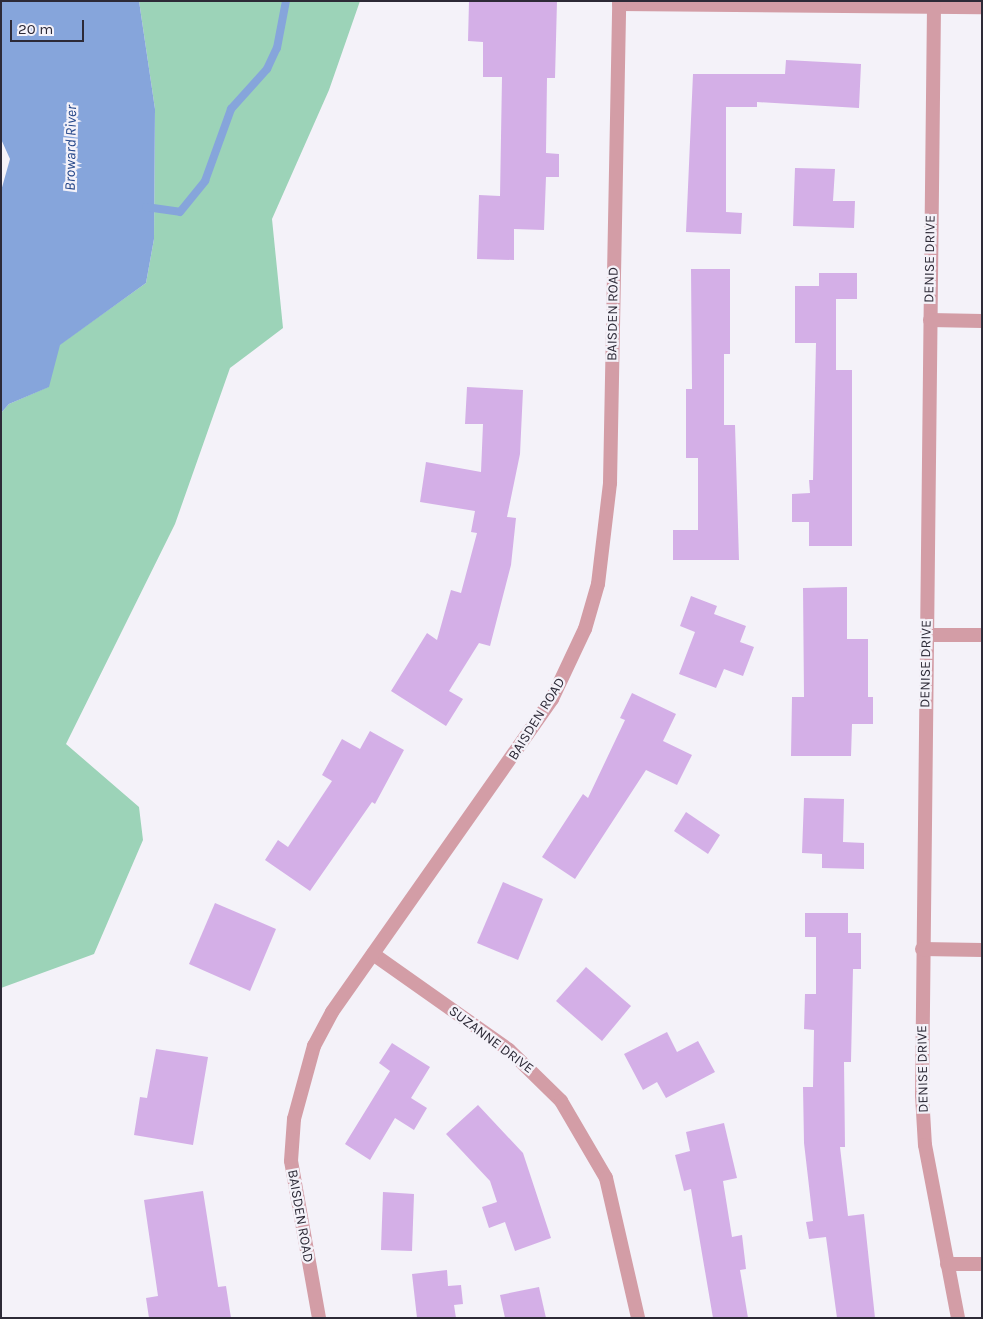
<!DOCTYPE html>
<html>
<head>
<meta charset="utf-8">
<style>
	body { margin:0 }
	#map { position:relative; width:983px; height:1319px; overflow:hidden; background:#f4f2f9; font-family:Karla,sans-serif }
	div>[style] { position:absolute }
	.green>* { inset:0; background:#9cd3b8 }
	.water>* { inset:0; background:#86a5db }
	.stream>* { height:8px; margin:-4px; padding:0 4px; transform-origin:4px; border-radius:4px; background:#86a5db }
	.building>* { inset:0; background:#d4afe7 }
	.minor>* { height:14px; margin:-7px; padding:0 7px; transform-origin:7px; border-radius:7px; background:#d39da6 }
	span { translate:-50% -50%; white-space:nowrap; text-align:center; line-height:1.15; -webkit-text-stroke:4.5px #f4f2f9; paint-order:stroke }
	.street-label { font-size:14px; color:#2d2a37 }
	.water-label { font-size:15px; color:#254789; font-style:italic }
	.frame { position:absolute; inset:0; border:2px solid #2d2a37; pointer-events:none }
	.scale { position:absolute; left:10px; top:20px; width:74px; height:22px; box-sizing:border-box; border:2px solid #2d2a37; border-top:0; padding-left:6px; font-size:15px; line-height:18px; white-space:nowrap; color:#2d2a37; -webkit-text-stroke:4px #f4f2f9; paint-order:stroke }
</style>
</head>
<body>
<div id="map">
	<div class="green">
		<div style="clip-path:polygon(139px 1px,360px 1px,329px 90px,272px 219px,283px 328px,230px 368px,175px 524px,66px 744px,139px 807px,143px 840px,94px 954px,1px 988px,1px 413px,9px 404px,48px 387px,59px 345px,146px 283px,154px 239px,155px 109px)"></div>
	</div>
	<div class="water">
		<div style="clip-path:polygon(1px 1px,139px 1px,155px 109px,154px 239px,146px 283px,60px 345px,49px 387px,9px 404px,1px 413px,1px 191px,10px 159px,1px 139px)"></div>
	</div>
	<div class="stream">
		<div style="left:146px;top:207px;width:34px;rotate:8deg"></div>
		<div style="left:180px;top:212px;width:40px;rotate:-51deg"></div>
		<div style="left:205px;top:181px;width:77px;rotate:-70.1deg"></div>
		<div style="left:231px;top:109px;width:54px;rotate:-48deg"></div>
		<div style="left:267px;top:69px;width:23px;rotate:-65deg"></div>
		<div style="left:277px;top:48px;width:48px;rotate:-79.2deg"></div>
	</div>
	<div class="building">
		<div style="clip-path:polygon(469px 1px,557px 1px,555px 78px,547px 78px,546px 153px,559px 154px,559px 177px,546px 177px,544px 230px,514px 229px,514px 260px,477px 259px,479px 195px,500px 196px,502px 77px,483px 77px,483px 42px,468px 41px)"></div>
		<div style="clip-path:polygon(786px 60px,861px 64px,859px 108px,757px 102px,757px 107px,726px 107px,726px 212px,742px 213px,741px 234px,686px 232px,693px 74px,785px 74px)"></div>
		<div style="clip-path:polygon(795px 168px,835px 169px,833px 201px,855px 201px,854px 228px,793px 226px)"></div>
		<div style="clip-path:polygon(691px 269px,730px 269px,730px 354px,724px 354px,724px 425px,735px 425px,739px 560px,673px 560px,673px 530px,698px 530px,698px 458px,686px 458px,686px 389px,692px 389px)"></div>
		<div style="clip-path:polygon(819px 273px,857px 273px,857px 299px,836px 299px,836px 370px,852px 370px,852px 546px,809px 546px,809px 522px,792px 522px,792px 494px,810px 493px,809px 480px,813px 480px,816px 343px,795px 343px,795px 286px,819px 286px)"></div>
		<div style="clip-path:polygon(467px 387px,523px 390px,520px 454px,507px 517px,516px 518px,511px 565px,490px 646px,479px 643px,449px 691px,463px 699px,446px 726px,391px 691px,427px 633px,437px 640px,451px 590px,461px 593px,477px 533px,471px 532px,475px 511px,420px 502px,426px 462px,481px 472px,483px 424px,465px 424px)"></div>
		<div style="clip-path:polygon(847px 587px,847px 639px,868px 639px,868px 697px,873px 697px,873px 724px,852px 724px,851px 756px,791px 756px,792px 697px,804px 697px,803px 588px)"></div>
		<div style="clip-path:polygon(691px 596px,717px 606px,714px 614px,746px 626px,740px 642px,754px 647px,743px 676px,724px 669px,716px 688px,679px 674px,695px 632px,680px 626px)"></div>
		<div style="clip-path:polygon(632px 693px,676px 714px,663px 741px,692px 755px,677px 785px,646px 770px,575px 879px,542px 857px,583px 794px,588px 798px,625px 720px,620px 718px)"></div>
		<div style="clip-path:polygon(370px 731px,404px 750px,375px 804px,372px 802px,310px 891px,265px 860px,278px 840px,288px 847px,332px 781px,322px 775px,342px 739px,360px 749px)"></div>
		<div style="clip-path:polygon(804px 798px,844px 799px,843px 842px,864px 843px,864px 869px,822px 868px,822px 854px,802px 853px)"></div>
		<div style="clip-path:polygon(686px 812px,720px 835px,708px 854px,674px 831px)"></div>
		<div style="clip-path:polygon(503px 882px,543px 899px,518px 960px,477px 943px)"></div>
		<div style="clip-path:polygon(215px 903px,276px 929px,250px 991px,189px 964px)"></div>
		<div style="clip-path:polygon(805px 913px,848px 913px,848px 933px,861px 933px,861px 969px,853px 969px,851px 1062px,844px 1062px,845px 1147px,840px 1147px,848px 1216px,864px 1214px,875px 1318px,837px 1318px,826px 1237px,809px 1239px,806px 1222px,813px 1221px,804px 1143px,803px 1087px,813px 1087px,814px 1030px,804px 1029px,805px 994px,816px 994px,816px 937px,805px 937px)"></div>
		<div style="clip-path:polygon(586px 967px,631px 1006px,602px 1041px,556px 1001px)"></div>
		<div style="clip-path:polygon(667px 1032px,677px 1052px,698px 1041px,715px 1072px,666px 1098px,657px 1082px,643px 1090px,624px 1054px)"></div>
		<div style="clip-path:polygon(392px 1043px,430px 1067px,411px 1098px,427px 1108px,414px 1130px,395px 1118px,370px 1160px,345px 1144px,390px 1071px,379px 1063px)"></div>
		<div style="clip-path:polygon(156px 1049px,208px 1057px,193px 1145px,134px 1135px,140px 1097px,147px 1098px)"></div>
		<div style="clip-path:polygon(478px 1105px,523px 1153px,551px 1238px,515px 1251px,505px 1222px,489px 1228px,482px 1207px,497px 1202px,490px 1181px,446px 1134px)"></div>
		<div style="clip-path:polygon(724px 1123px,737px 1178px,723px 1181px,732px 1237px,742px 1235px,746px 1269px,740px 1270px,748px 1318px,713px 1318px,691px 1189px,684px 1191px,675px 1155px,690px 1151px,686px 1132px)"></div>
		<div style="clip-path:polygon(203px 1191px,218px 1287px,226px 1286px,231px 1318px,149px 1318px,146px 1298px,158px 1296px,144px 1200px)"></div>
		<div style="clip-path:polygon(383px 1192px,414px 1194px,412px 1251px,381px 1250px)"></div>
		<div style="clip-path:polygon(447px 1270px,448px 1286px,461px 1285px,463px 1304px,454px 1305px,456px 1318px,417px 1318px,412px 1274px)"></div>
		<div style="clip-path:polygon(539px 1287px,546px 1318px,505px 1318px,500px 1295px)"></div>
	</div>
	<div class="minor">
		<div style="left:619px;top:4px;width:363px;rotate:0.5deg"></div>
		<div style="left:934px;top:6px;width:1089px;rotate:90.63deg"></div>
		<div style="left:922px;top:1095px;width:50px;rotate:86.6deg"></div>
		<div style="left:925px;top:1145px;width:176px;rotate:79.2deg"></div>
		<div style="left:930px;top:320px;width:52px;rotate:1.1deg"></div>
		<div style="left:927px;top:635px;width:55px"></div>
		<div style="left:922px;top:949px;width:60px;rotate:1deg"></div>
		<div style="left:373px;top:954px;width:166px;rotate:35.2deg"></div>
		<div style="left:509px;top:1050px;width:73px;rotate:44.4deg"></div>
		<div style="left:561px;top:1101px;width:89px;rotate:59.7deg"></div>
		<div style="left:606px;top:1178px;width:144px;rotate:77.1deg"></div>
		<div style="left:947px;top:1264px;width:35px"></div>
		<div style="left:319px;top:1318px;width:159px;rotate:-100.1deg"></div>
		<div style="left:291px;top:1161px;width:42px;rotate:-85.9deg"></div>
		<div style="left:294px;top:1119px;width:76px;rotate:-74.7deg"></div>
		<div style="left:314px;top:1046px;width:38px;rotate:-62deg"></div>
		<div style="left:332px;top:1012px;width:383px;rotate:-54.9deg"></div>
		<div style="left:552px;top:699px;width:77px;rotate:-64.8deg"></div>
		<div style="left:585px;top:629px;width:47px;rotate:-73.9deg"></div>
		<div style="left:598px;top:584px;width:102px;rotate:-83.2deg"></div>
		<div style="left:610px;top:483px;width:482px;rotate:-88.9deg"></div>
	</div>
	<div class="street-label">
		<span style="left:930px;top:259px;rotate:-89deg">DENISE DRIVE</span>
		<span style="left:613px;top:314px;rotate:-89deg">BAISDEN ROAD</span>
		<span style="left:926px;top:664px;rotate:-89deg">DENISE DRIVE</span>
		<span style="left:537px;top:719px;rotate:-58deg">BAISDEN ROAD</span>
		<span style="left:491px;top:1040px;rotate:37deg">SUZANNE DRIVE</span>
		<span style="left:923px;top:1069px;rotate:-91deg">DENISE DRIVE</span>
		<span style="left:300px;top:1216px;rotate:80deg">BAISDEN ROAD</span>
	</div>
	<div class="water-label">
		<span style="left:71px;top:148px;rotate:-89deg">Broward River</span>
	</div>
	<div class="frame"></div>
	<div class="scale">20 m</div>
</div>
</body>
</html>
